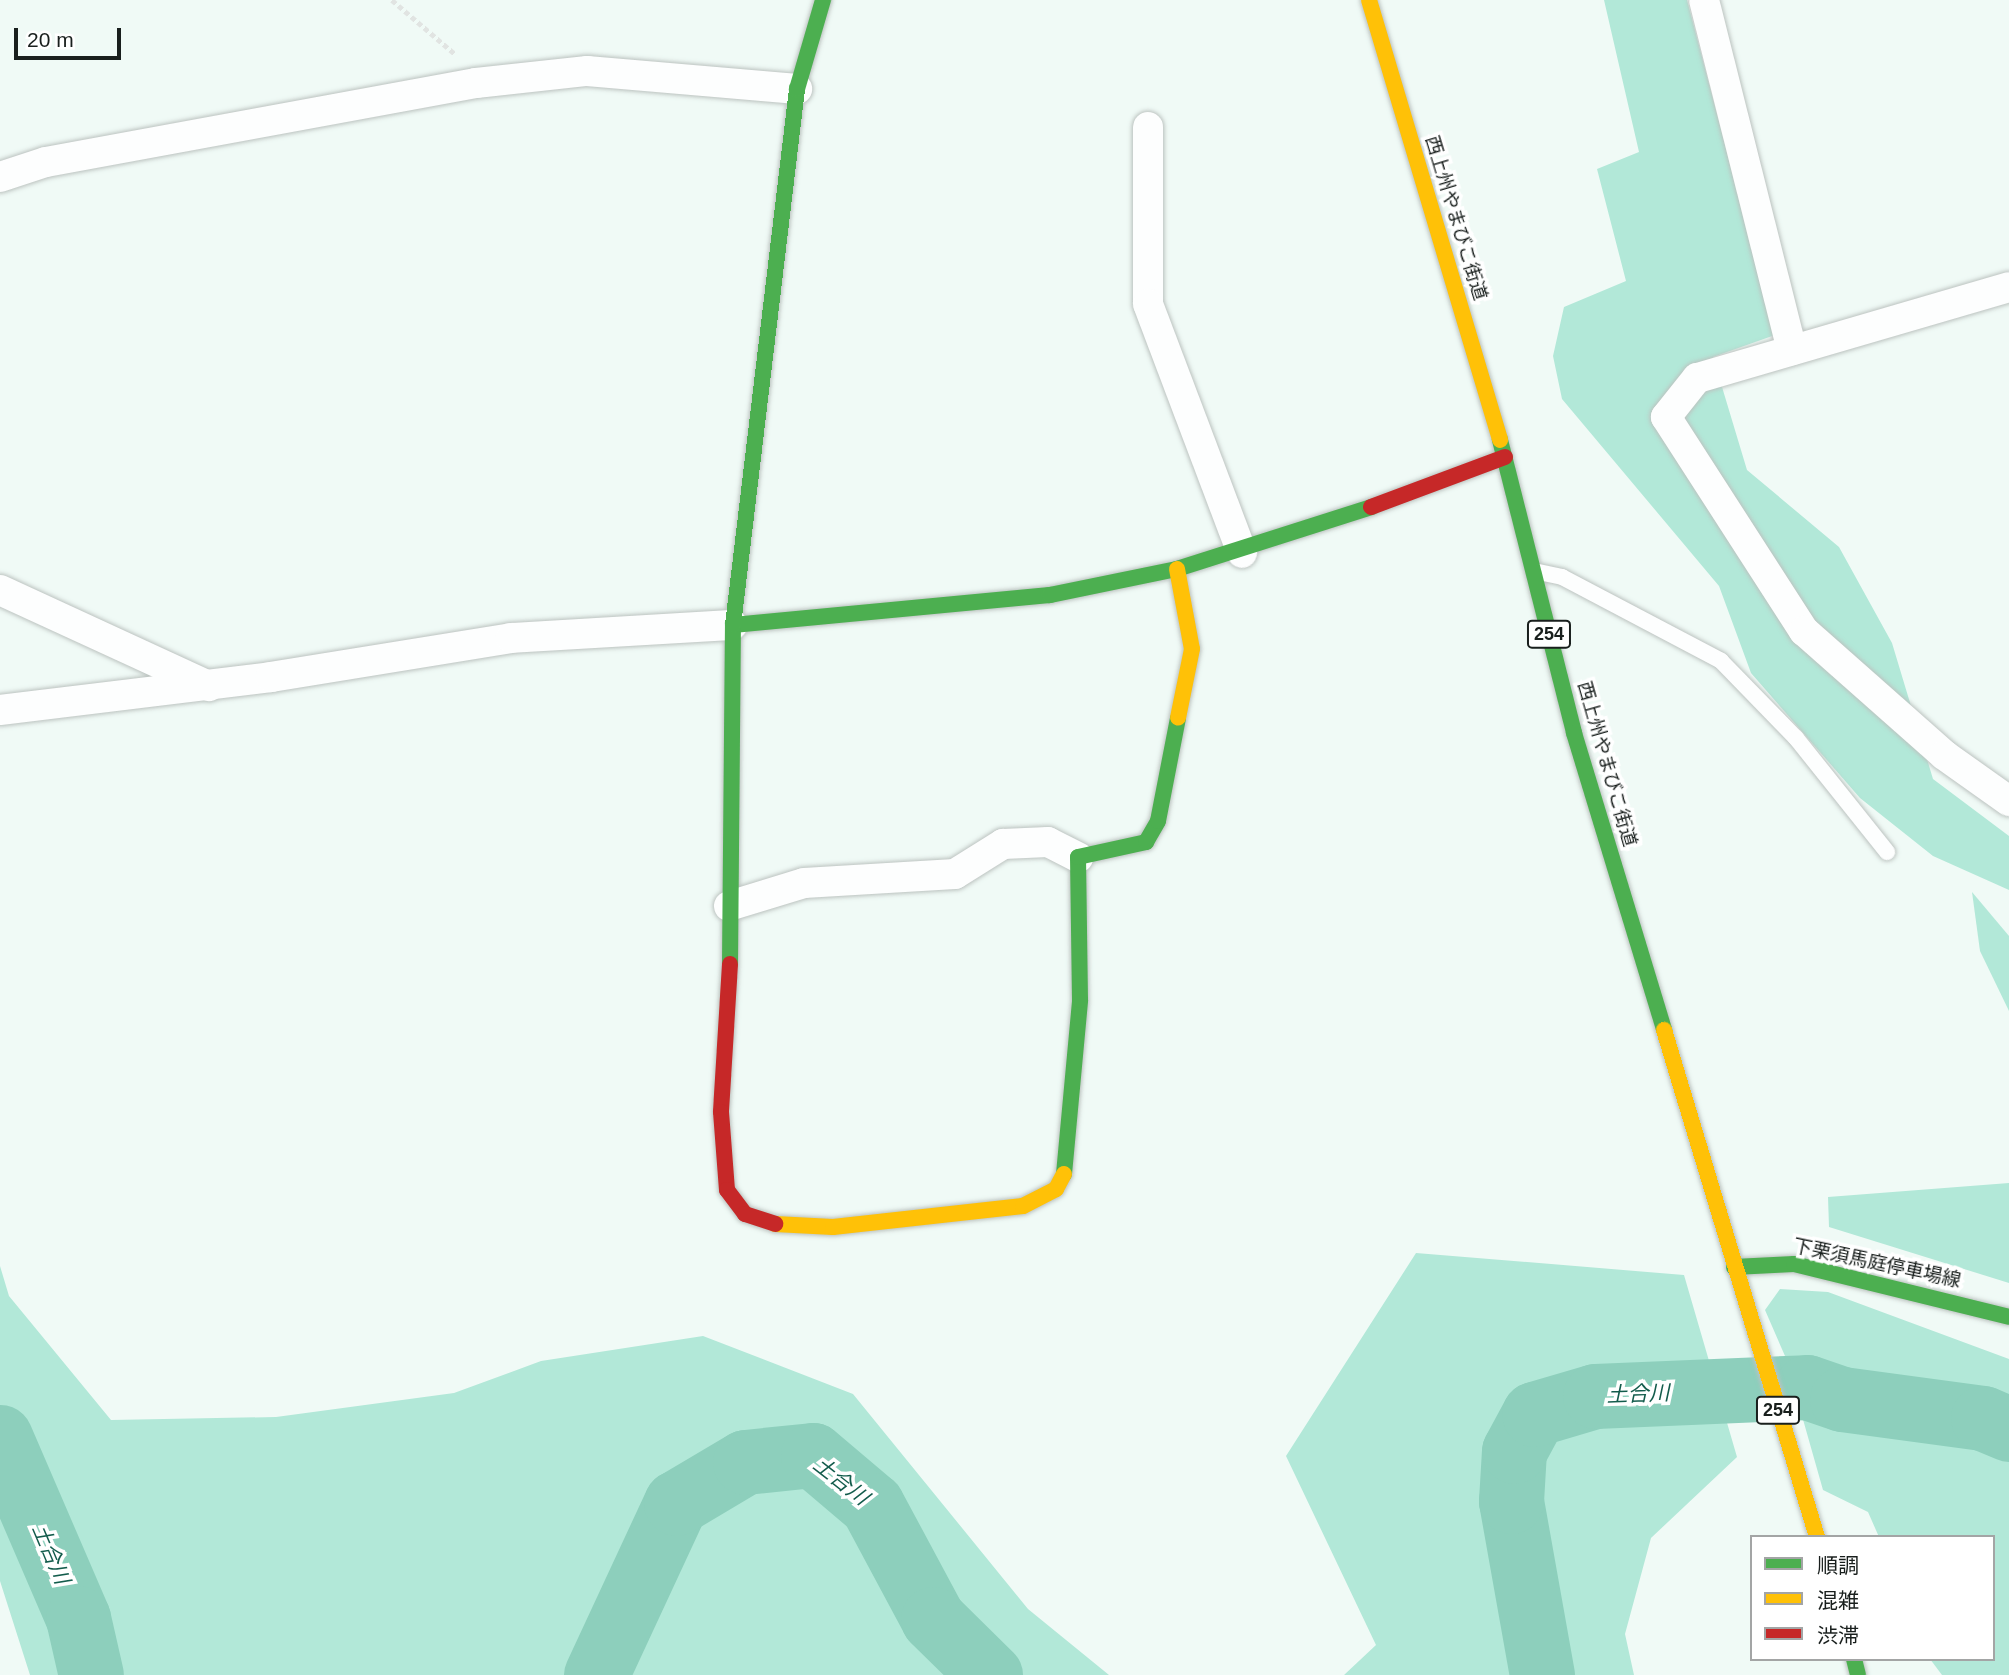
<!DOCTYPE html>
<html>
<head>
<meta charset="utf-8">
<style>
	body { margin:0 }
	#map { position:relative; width:2009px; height:1675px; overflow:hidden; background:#f0faf6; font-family:Arial,"Noto Sans JP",sans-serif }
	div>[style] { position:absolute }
	.forest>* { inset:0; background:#b2e8d8 }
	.river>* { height:65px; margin:-32.5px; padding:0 32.5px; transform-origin:32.5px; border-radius:32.5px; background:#8dcfbc }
	.path>* { height:4.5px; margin-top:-2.25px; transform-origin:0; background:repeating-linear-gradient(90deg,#e1e4e2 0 5px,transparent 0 8.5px) }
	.roads { filter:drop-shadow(0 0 2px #bcc3c0) drop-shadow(0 0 2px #bcc3c0) }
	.lane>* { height:16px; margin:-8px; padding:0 8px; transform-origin:8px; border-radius:8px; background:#fdfefe }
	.street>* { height:30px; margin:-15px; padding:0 15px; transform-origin:15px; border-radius:15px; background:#fdfefe }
	.fast>* { height:16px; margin:-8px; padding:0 8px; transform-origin:8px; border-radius:8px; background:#4caf50 }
	.slow>* { height:16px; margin:-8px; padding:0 8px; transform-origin:8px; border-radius:8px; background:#ffc107 }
	.jam>* { height:16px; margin:-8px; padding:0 8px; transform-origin:8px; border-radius:8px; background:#c62828 }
	span { translate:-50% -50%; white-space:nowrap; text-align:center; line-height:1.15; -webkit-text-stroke:7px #fff; paint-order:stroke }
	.shield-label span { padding:2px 5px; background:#fff; border:2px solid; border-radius:5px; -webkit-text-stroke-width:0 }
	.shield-label { font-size:18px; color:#191f1d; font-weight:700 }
	.street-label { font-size:19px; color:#191f1d }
	.water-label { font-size:21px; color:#135c4c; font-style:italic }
	.legend { position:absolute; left:1750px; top:1535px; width:245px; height:126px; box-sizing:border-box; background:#fff; border:2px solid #a3a5a5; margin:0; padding:9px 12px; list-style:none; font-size:21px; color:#191f1d }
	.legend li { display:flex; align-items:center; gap:14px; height:35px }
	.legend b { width:35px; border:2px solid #a3a5a5 }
	.scale { position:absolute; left:14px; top:28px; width:107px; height:32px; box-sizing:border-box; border:4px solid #191f1d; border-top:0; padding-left:9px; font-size:21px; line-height:24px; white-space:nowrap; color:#191f1d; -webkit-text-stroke:5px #fff; paint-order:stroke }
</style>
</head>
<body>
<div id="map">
	<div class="forest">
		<div style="clip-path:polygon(1604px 0,1687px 0,1775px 335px,1713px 357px,1747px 470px,1839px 547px,1892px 643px,1933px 779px,2009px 836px,2009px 890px,1933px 856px,1860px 798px,1751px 673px,1719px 586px,1562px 399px,1553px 356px,1564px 307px,1626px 281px,1597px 169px,1639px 152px)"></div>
		<div style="clip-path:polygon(1972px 892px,2009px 936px,2009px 1011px,1980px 951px)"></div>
		<div style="clip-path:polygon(2009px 1183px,2009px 1283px,1829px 1227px,1828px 1197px)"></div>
		<div style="clip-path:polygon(1416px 1253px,1684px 1275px,1737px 1457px,1651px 1538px,1625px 1634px,1634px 1675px,1344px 1675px,1376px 1645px,1286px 1456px)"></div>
		<div style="clip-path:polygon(0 1266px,9px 1296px,111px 1420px,276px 1417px,454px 1393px,541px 1361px,703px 1336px,853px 1394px,1028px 1609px,1109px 1675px,30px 1675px,0 1581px)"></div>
		<div style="clip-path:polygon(1780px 1289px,1828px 1292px,2009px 1359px,2009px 1675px,1942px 1675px,1930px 1659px,1993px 1659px,1993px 1537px,1879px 1537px,1868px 1512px,1823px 1490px,1785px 1356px,1765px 1310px)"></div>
	</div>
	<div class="river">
		<div style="left:0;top:1437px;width:197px;rotate:66.7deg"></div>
		<div style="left:78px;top:1618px;width:58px;rotate:77.2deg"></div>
		<div style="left:596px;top:1675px;width:190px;rotate:-65.1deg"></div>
		<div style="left:676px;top:1503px;width:80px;rotate:-30.7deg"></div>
		<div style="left:745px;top:1462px;width:68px;rotate:-5.9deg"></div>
		<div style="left:813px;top:1455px;width:77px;rotate:40.3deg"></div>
		<div style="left:872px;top:1505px;width:129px;rotate:61.8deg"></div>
		<div style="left:933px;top:1619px;width:80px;rotate:44.5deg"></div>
		<div style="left:1542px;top:1675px;width:177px;rotate:-100.1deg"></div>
		<div style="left:1511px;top:1501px;width:50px;rotate:-86.6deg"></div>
		<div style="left:1514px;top:1451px;width:42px;rotate:-61.6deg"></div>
		<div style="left:1534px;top:1414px;width:64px;rotate:-16.4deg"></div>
		<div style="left:1595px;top:1396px;width:212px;rotate:-2.4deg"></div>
		<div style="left:1807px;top:1387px;width:37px;rotate:19deg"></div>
		<div style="left:1842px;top:1399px;width:142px;rotate:7.7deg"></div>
		<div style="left:1983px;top:1418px;width:28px;rotate:23deg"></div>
	</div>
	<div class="path">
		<div style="left:392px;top:0;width:83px;rotate:40.6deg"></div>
	</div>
	<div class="roads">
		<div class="lane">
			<div style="left:1534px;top:571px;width:29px;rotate:12deg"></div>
			<div style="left:1562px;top:577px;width:180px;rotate:27.8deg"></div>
			<div style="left:1721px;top:661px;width:107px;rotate:45.8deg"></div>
			<div style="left:1796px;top:738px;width:146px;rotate:51.4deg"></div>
		</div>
		<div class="street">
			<div style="left:1704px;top:0;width:361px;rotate:75.9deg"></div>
			<div style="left:1148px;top:127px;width:177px;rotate:90deg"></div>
			<div style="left:1148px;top:304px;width:266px;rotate:69.3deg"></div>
			<div style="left:0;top:177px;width:48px;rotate:-18.1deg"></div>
			<div style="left:46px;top:162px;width:437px;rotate:-10.4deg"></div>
			<div style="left:476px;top:83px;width:112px;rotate:-6.2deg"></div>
			<div style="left:587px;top:71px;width:211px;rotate:4.9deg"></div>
			<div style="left:2009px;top:287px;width:325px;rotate:163.7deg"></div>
			<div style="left:1697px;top:378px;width:50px;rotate:128.5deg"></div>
			<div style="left:1666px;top:417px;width:255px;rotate:57.2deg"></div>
			<div style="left:1804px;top:631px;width:187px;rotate:41.5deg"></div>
			<div style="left:1944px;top:755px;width:80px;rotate:35.3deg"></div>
			<div style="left:0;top:590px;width:230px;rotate:24.7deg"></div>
			<div style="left:0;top:710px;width:273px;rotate:-6.9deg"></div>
			<div style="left:271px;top:677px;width:243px;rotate:-9.2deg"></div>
			<div style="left:511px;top:638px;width:222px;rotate:-3.4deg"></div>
			<div style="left:729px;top:906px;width:78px;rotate:-17deg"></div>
			<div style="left:804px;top:883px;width:151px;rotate:-3.4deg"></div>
			<div style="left:955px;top:874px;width:57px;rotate:-32deg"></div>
			<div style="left:1003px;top:844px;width:45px;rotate:-2.5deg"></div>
			<div style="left:1048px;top:842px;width:34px;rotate:27deg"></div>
		</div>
		<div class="fast">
			<div style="left:1500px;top:440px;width:302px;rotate:75.8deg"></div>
			<div style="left:1574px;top:733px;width:310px;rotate:73.1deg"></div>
			<div style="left:733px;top:625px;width:318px;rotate:-5.4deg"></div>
			<div style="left:1050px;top:595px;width:130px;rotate:-11.6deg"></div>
			<div style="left:1177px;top:569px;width:204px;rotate:-17.7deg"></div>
			<div style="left:730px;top:964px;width:339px;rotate:-89.5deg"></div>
			<div style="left:733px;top:625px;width:540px;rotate:-83.19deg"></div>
			<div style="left:797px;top:89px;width:93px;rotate:-73.7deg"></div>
			<div style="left:1064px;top:1174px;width:175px;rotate:-84.7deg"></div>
			<div style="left:1080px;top:1000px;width:143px;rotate:-90.8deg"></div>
			<div style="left:1078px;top:857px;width:70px;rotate:-12.4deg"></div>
			<div style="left:1146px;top:842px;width:24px;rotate:-60deg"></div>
			<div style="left:1158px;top:821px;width:105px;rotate:-79deg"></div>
			<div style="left:1734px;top:1267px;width:60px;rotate:-2.9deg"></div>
			<div style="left:1794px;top:1264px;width:221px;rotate:13.8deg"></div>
			<div style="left:1854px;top:1659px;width:16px;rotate:76deg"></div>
		</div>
		<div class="slow">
			<div style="left:1369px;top:0;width:459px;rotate:73.4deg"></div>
			<div style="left:1177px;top:569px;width:81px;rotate:79.4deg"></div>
			<div style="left:1192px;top:649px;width:70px;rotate:101.5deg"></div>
			<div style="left:1664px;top:1030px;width:530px;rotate:73.21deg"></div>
			<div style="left:775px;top:1224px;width:58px;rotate:3deg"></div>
			<div style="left:833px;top:1227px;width:191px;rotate:-6.3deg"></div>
			<div style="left:1023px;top:1206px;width:37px;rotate:-27deg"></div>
			<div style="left:1056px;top:1189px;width:17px;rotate:-62deg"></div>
		</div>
		<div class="jam">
			<div style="left:1371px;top:507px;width:143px;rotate:-20.5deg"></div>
			<div style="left:730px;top:964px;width:148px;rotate:93.5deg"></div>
			<div style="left:721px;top:1112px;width:78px;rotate:85.6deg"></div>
			<div style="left:727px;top:1190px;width:30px;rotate:53deg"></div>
			<div style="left:745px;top:1214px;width:32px;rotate:18deg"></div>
		</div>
	</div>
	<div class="shield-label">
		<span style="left:1549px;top:634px">254</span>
		<span style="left:1778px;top:1410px">254</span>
	</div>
	<div class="street-label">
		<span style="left:1456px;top:218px;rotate:73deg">西上州やまびこ街道</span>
		<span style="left:1607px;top:764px;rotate:74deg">西上州やまびこ街道</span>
		<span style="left:1877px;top:1263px;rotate:12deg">下栗須馬庭停車場線</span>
	</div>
	<div class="water-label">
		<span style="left:1638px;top:1394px;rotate:-2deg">土合川</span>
		<span style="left:841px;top:1481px;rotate:38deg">土合川</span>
		<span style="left:51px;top:1554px;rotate:67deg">土合川</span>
	</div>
	<ul class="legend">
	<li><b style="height:9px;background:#4caf50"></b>順調</li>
	<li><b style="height:9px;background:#ffc107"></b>混雑</li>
	<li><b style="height:9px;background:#c62828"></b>渋滞</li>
	</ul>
	<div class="scale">20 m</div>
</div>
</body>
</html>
